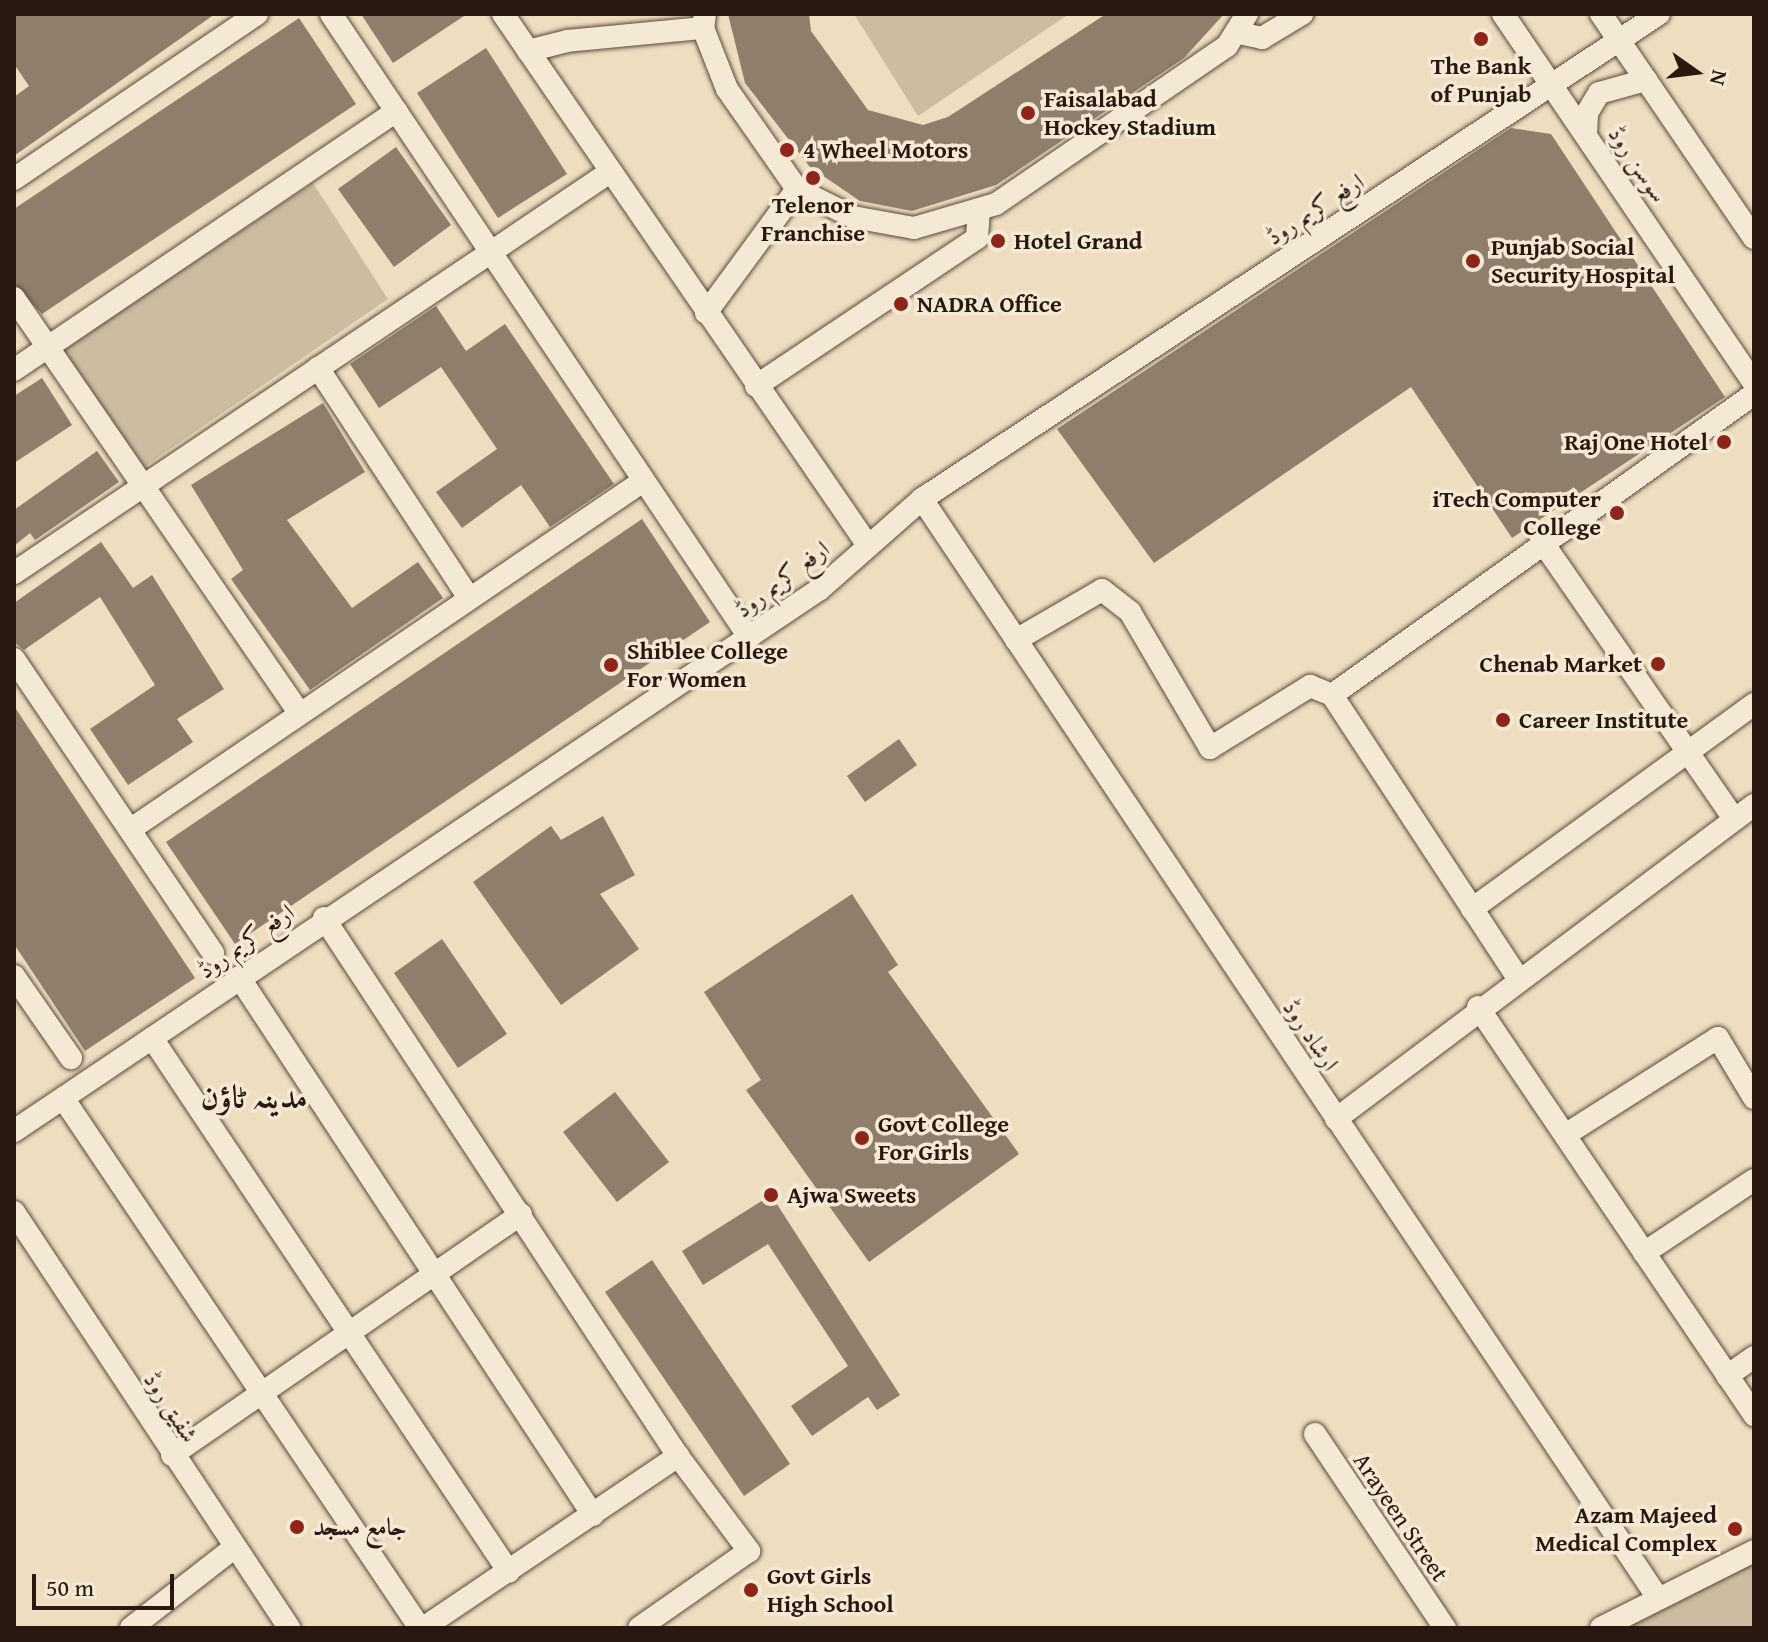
<!DOCTYPE html>
<html>
<head>
<meta charset="utf-8">
<style>
	body { margin:0 }
	#map { position:relative; width:1768px; height:1642px; overflow:hidden; background:#eeddbf; font-family:"Gentium Book Plus",Amiri,serif }
	div>[style] { position:absolute }
	.green>* { inset:0; background:#ccbca1 }
	.building>* { inset:0; background:#8f7e6b }
	.roads { filter:drop-shadow(0 0 2px #5a493c) drop-shadow(0 0 2px #5a493c) }
	.minor>* { height:22px; margin:-11px; padding:0 11px; transform-origin:11px; border-radius:11px; background:#f4e9d5 }
	.dots>* { width:22px; height:22px; translate:-50% -50%; box-sizing:border-box; border:4px solid #f4e9d5; border-radius:50% }
	span { translate:-50% -50%; white-space:nowrap; text-align:center; line-height:1.15; -webkit-text-stroke:7px #f4e9d5; paint-order:stroke }
	.poi-label { font-size:24px; color:#281810; font-weight:700 }
	.left { translate:0 -50%; text-align:left }
	.right { translate:-100% -50%; text-align:right }
	.street-label { font-size:24px; color:#281810 }
	.district-label { font-size:32px; color:#281810; font-weight:700 }
	.frame { position:absolute; inset:0; border:16px solid #281810; pointer-events:none }
	.north { position:absolute; left:1656px; top:32px; width:80px; height:80px; -webkit-text-stroke:6px #f4e9d5; paint-order:stroke; rotate:104deg; font-size:22px; font-weight:700; line-height:32px; text-align:center; color:#281810 }
	.north::after { content:''; display:block; margin:auto; width:28px; height:36px; background:#281810; clip-path:polygon(50% 0,100% 100%,50% 72%,0 100%) }
	.scale { position:absolute; left:32px; top:1574px; width:142px; height:36px; box-sizing:border-box; border:4px solid #281810; border-top:0; padding-left:10px; font-size:24px; line-height:28px; white-space:nowrap; color:#281810; -webkit-text-stroke:6px #f4e9d5; paint-order:stroke }
</style>
</head>
<body>
<div id="map">
	<div class="green">
		<div style="clip-path:polygon(854px 14px,1069px 14px,918px 116px)"></div>
		<div style="clip-path:polygon(313px 183px,388px 299px,144px 467px,63px 349px)"></div>
		<div style="clip-path:polygon(1754px 1561px,1754px 1628px,1619px 1628px)"></div>
	</div>
	<div class="building">
		<div style="clip-path:polygon(14px 14px,215px 14px,14px 156px,14px 97px,29px 86px,14px 64px)"></div>
		<div style="clip-path:polygon(361px 14px,467px 14px,393px 63px)"></div>
		<div style="clip-path:polygon(728px 14px,809px 14px,811px 31px,868px 110px,923px 125px,948px 117px,1106px 14px,1224px 14px,1184px 58px,996px 185px,912px 211px,860px 201px,810px 167px,745px 83px)"></div>
		<div style="clip-path:polygon(299px 18px,356px 104px,42px 314px,14px 284px,14px 209px)"></div>
		<div style="clip-path:polygon(486px 48px,567px 174px,498px 218px,417px 93px)"></div>
		<div style="clip-path:polygon(1511px 128px,1551px 134px,1725px 397px,1512px 538px,1411px 387px,1154px 563px,1057px 429px)"></div>
		<div style="clip-path:polygon(396px 147px,451px 225px,394px 267px,338px 189px)"></div>
		<div style="clip-path:polygon(436px 306px,466px 351px,505px 324px,614px 484px,550px 527px,521px 485px,462px 528px,436px 492px,497px 449px,441px 367px,379px 408px,350px 364px)"></div>
		<div style="clip-path:polygon(42px 378px,72px 425px,14px 463px,14px 396px)"></div>
		<div style="clip-path:polygon(323px 403px,365px 472px,287px 520px,352px 608px,418px 562px,443px 598px,310px 690px,231px 579px,243px 570px,191px 485px)"></div>
		<div style="clip-path:polygon(97px 451px,119px 482px,35px 540px,30px 533px,14px 546px,14px 510px)"></div>
		<div style="clip-path:polygon(642px 519px,710px 622px,235px 944px,166px 842px)"></div>
		<div style="clip-path:polygon(101px 542px,133px 588px,152px 575px,224px 689px,177px 719px,193px 742px,128px 785px,90px 729px,155px 685px,100px 597px,24px 650px,14px 642px,14px 603px)"></div>
		<div style="clip-path:polygon(14px 706px,195px 978px,85px 1051px,14px 944px)"></div>
		<div style="clip-path:polygon(899px 739px,917px 765px,865px 802px,847px 776px)"></div>
		<div style="clip-path:polygon(603px 816px,635px 875px,600px 894px,639px 949px,561px 1005px,473px 882px,551px 826px,561px 840px)"></div>
		<div style="clip-path:polygon(852px 894px,898px 965px,888px 972px,1019px 1154px,869px 1262px,746px 1090px,761px 1080px,704px 992px)"></div>
		<div style="clip-path:polygon(442px 939px,507px 1034px,458px 1068px,394px 973px)"></div>
		<div style="clip-path:polygon(615px 1092px,669px 1162px,617px 1202px,563px 1132px)"></div>
		<div style="clip-path:polygon(771px 1195px,900px 1395px,877px 1410px,868px 1397px,812px 1436px,791px 1406px,848px 1366px,768px 1244px,703px 1285px,682px 1251px)"></div>
		<div style="clip-path:polygon(652px 1260px,790px 1464px,744px 1496px,605px 1292px)"></div>
	</div>
	<div class="roads">
		<div class="minor">
			<div style="left:331px;top:14px;width:750px;rotate:56.14deg"></div>
			<div style="left:503px;top:14px;width:643px;rotate:55.52deg"></div>
			<div style="left:705px;top:14px;width:14px;rotate:98deg"></div>
			<div style="left:703px;top:28px;width:66px;rotate:68.5deg"></div>
			<div style="left:727px;top:89px;width:122px;rotate:55deg"></div>
			<div style="left:797px;top:189px;width:63px;rotate:26.6deg"></div>
			<div style="left:853px;top:217px;width:62px;rotate:10.2deg"></div>
			<div style="left:914px;top:228px;width:85px;rotate:-16.3deg"></div>
			<div style="left:996px;top:204px;width:280px;rotate:-34.4deg"></div>
			<div style="left:1227px;top:46px;width:38px;rotate:-58deg"></div>
			<div style="left:1503px;top:14px;width:446px;rotate:55.8deg"></div>
			<div style="left:1601px;top:14px;width:271px;rotate:55.7deg"></div>
			<div style="left:1239px;top:33px;width:24px;rotate:12deg"></div>
			<div style="left:1262px;top:38px;width:47px;rotate:-31deg"></div>
			<div style="left:528px;top:51px;width:40px;rotate:-14.4deg"></div>
			<div style="left:567px;top:41px;width:137px;rotate:-5.5deg"></div>
			<div style="left:1586px;top:134px;width:21px;rotate:-87deg"></div>
			<div style="left:1587px;top:113px;width:23px;rotate:-59deg"></div>
			<div style="left:1599px;top:93px;width:49px;rotate:-15.5deg"></div>
			<div style="left:14px;top:179px;width:294px;rotate:-34.2deg"></div>
			<div style="left:14px;top:298px;width:501px;rotate:55.49deg"></div>
			<div style="left:706px;top:313px;width:154px;rotate:-53.7deg"></div>
			<div style="left:318px;top:368px;width:273px;rotate:56.7deg"></div>
			<div style="left:14px;top:370px;width:462px;rotate:-34.1deg"></div>
			<div style="left:756px;top:386px;width:266px;rotate:-33.8deg"></div>
			<div style="left:977px;top:238px;width:27px;rotate:-86deg"></div>
			<div style="left:922px;top:499px;width:1323px;rotate:56.19deg"></div>
			<div style="left:1541px;top:540px;width:339px;rotate:55.3deg"></div>
			<div style="left:14px;top:573px;width:718px;rotate:-33.93deg"></div>
			<div style="left:1016px;top:640px;width:99px;rotate:-30.2deg"></div>
			<div style="left:1102px;top:590px;width:36px;rotate:38deg"></div>
			<div style="left:1130px;top:612px;width:158px;rotate:59.5deg"></div>
			<div style="left:1210px;top:748px;width:118px;rotate:-31.8deg"></div>
			<div style="left:1310px;top:686px;width:24px;rotate:22deg"></div>
			<div style="left:1332px;top:695px;width:337px;rotate:56.7deg"></div>
			<div style="left:14px;top:659px;width:355px;rotate:55.9deg"></div>
			<div style="left:1332px;top:695px;width:518px;rotate:-35.5deg"></div>
			<div style="left:131px;top:829px;width:619px;rotate:-34.2deg"></div>
			<div style="left:1472px;top:909px;width:349px;rotate:-36deg"></div>
			<div style="left:324px;top:918px;width:644px;rotate:56.66deg"></div>
			<div style="left:678px;top:1456px;width:119px;rotate:53.2deg"></div>
			<div style="left:749px;top:1551px;width:134px;rotate:145deg"></div>
			<div style="left:14px;top:976px;width:100px;rotate:55.2deg"></div>
			<div style="left:239px;top:977px;width:644px;rotate:56.66deg"></div>
			<div style="left:1478px;top:1007px;width:493px;rotate:55.9deg"></div>
			<div style="left:152px;top:1038px;width:642px;rotate:56.24deg"></div>
			<div style="left:63px;top:1098px;width:639px;rotate:56.04deg"></div>
			<div style="left:1336px;top:1119px;width:523px;rotate:-36.91deg"></div>
			<div style="left:14px;top:1131px;width:971px;rotate:-33.92deg"></div>
			<div style="left:820px;top:589px;width:136px;rotate:-41.4deg"></div>
			<div style="left:922px;top:499px;width:882px;rotate:-33.35deg"></div>
			<div style="left:1565px;top:1135px;width:181px;rotate:-32.4deg"></div>
			<div style="left:1718px;top:1038px;width:70px;rotate:59deg"></div>
			<div style="left:14px;top:1212px;width:499px;rotate:56.5deg"></div>
			<div style="left:1644px;top:1253px;width:132px;rotate:-33.6deg"></div>
			<div style="left:1727px;top:1376px;width:33px;rotate:-35deg"></div>
			<div style="left:1315px;top:1434px;width:234px;rotate:56.2deg"></div>
			<div style="left:172px;top:1455px;width:424px;rotate:-34.6deg"></div>
			<div style="left:131px;top:1628px;width:132px;rotate:-37.9deg"></div>
			<div style="left:423px;top:1628px;width:308px;rotate:-34deg"></div>
			<div style="left:1601px;top:1628px;width:171px;rotate:-26.7deg"></div>
		</div>
	</div>
	<div class="dots">
		<div style="left:1481px;top:39px;background:#8f2418"></div>
		<div style="left:1028px;top:113px;background:#8f2418"></div>
		<div style="left:787px;top:150px;background:#8f2418"></div>
		<div style="left:813px;top:178px;background:#8f2418"></div>
		<div style="left:998px;top:241px;background:#8f2418"></div>
		<div style="left:1473px;top:261px;background:#8f2418"></div>
		<div style="left:901px;top:304px;background:#8f2418"></div>
		<div style="left:1724px;top:442px;background:#8f2418"></div>
		<div style="left:1617px;top:513px;background:#8f2418"></div>
		<div style="left:1658px;top:664px;background:#8f2418"></div>
		<div style="left:611px;top:665px;background:#8f2418"></div>
		<div style="left:1503px;top:720px;background:#8f2418"></div>
		<div style="left:862px;top:1138px;background:#8f2418"></div>
		<div style="left:771px;top:1195px;background:#8f2418"></div>
		<div style="left:297px;top:1527px;background:#8f2418"></div>
		<div style="left:1735px;top:1529px;background:#8f2418"></div>
		<div style="left:751px;top:1590px;background:#8f2418"></div>
	</div>
	<div class="poi-label">
		<span style="left:1481px;top:80px">The Bank<br>of Punjab</span>
		<span class="left" style="left:1044px;top:113px">Faisalabad<br>Hockey Stadium</span>
		<span class="left" style="left:803px;top:150px">4 Wheel Motors</span>
		<span style="left:813px;top:219px">Telenor<br>Franchise</span>
		<span class="left" style="left:1014px;top:241px">Hotel Grand</span>
		<span class="left" style="left:1491px;top:261px">Punjab Social<br>Security Hospital</span>
		<span class="left" style="left:917px;top:304px">NADRA Office</span>
		<span class="right" style="left:1708px;top:442px">Raj One Hotel</span>
		<span class="right" style="left:1601px;top:513px">iTech Computer<br>College</span>
		<span class="left" style="left:627px;top:665px">Shiblee College<br>For Women</span>
		<span class="right" style="left:1642px;top:664px">Chenab Market</span>
		<span class="left" style="left:1519px;top:720px">Career Institute</span>
		<span class="left" style="left:878px;top:1138px">Govt College<br>For Girls</span>
		<span class="left" style="left:787px;top:1195px">Ajwa Sweets</span>
		<span class="right" style="left:1717px;top:1529px">Azam Majeed<br>Medical Complex</span>
		<span class="left" style="left:313px;top:1527px">جامع مسجد</span>
		<span class="left" style="left:767px;top:1590px">Govt Girls<br>High School</span>
	</div>
	<div class="street-label">
		<span style="left:1638px;top:164px;rotate:56deg">سوسن روڈ</span>
		<span style="left:1315px;top:209px;rotate:-33deg">ارفع کریم روڈ</span>
		<span style="left:782px;top:579px;rotate:-37deg">ارفع کریم روڈ</span>
		<span style="left:246px;top:941px;rotate:-35deg">ارفع کریم روڈ</span>
		<span style="left:1311px;top:1035px;rotate:56deg">ارشاد روڈ</span>
		<span style="left:171px;top:1407px;rotate:57deg">شفیق روڈ</span>
		<span style="left:1401px;top:1517px;rotate:56deg">Arayeen Street</span>
	</div>
	<div class="district-label">
		<span style="left:254px;top:1097px">مدینہ ٹاؤن</span>
	</div>
	<div class="frame"></div>
	<div class="north">N</div>
	<div class="scale">50 m</div>
</div>
</body>
</html>
